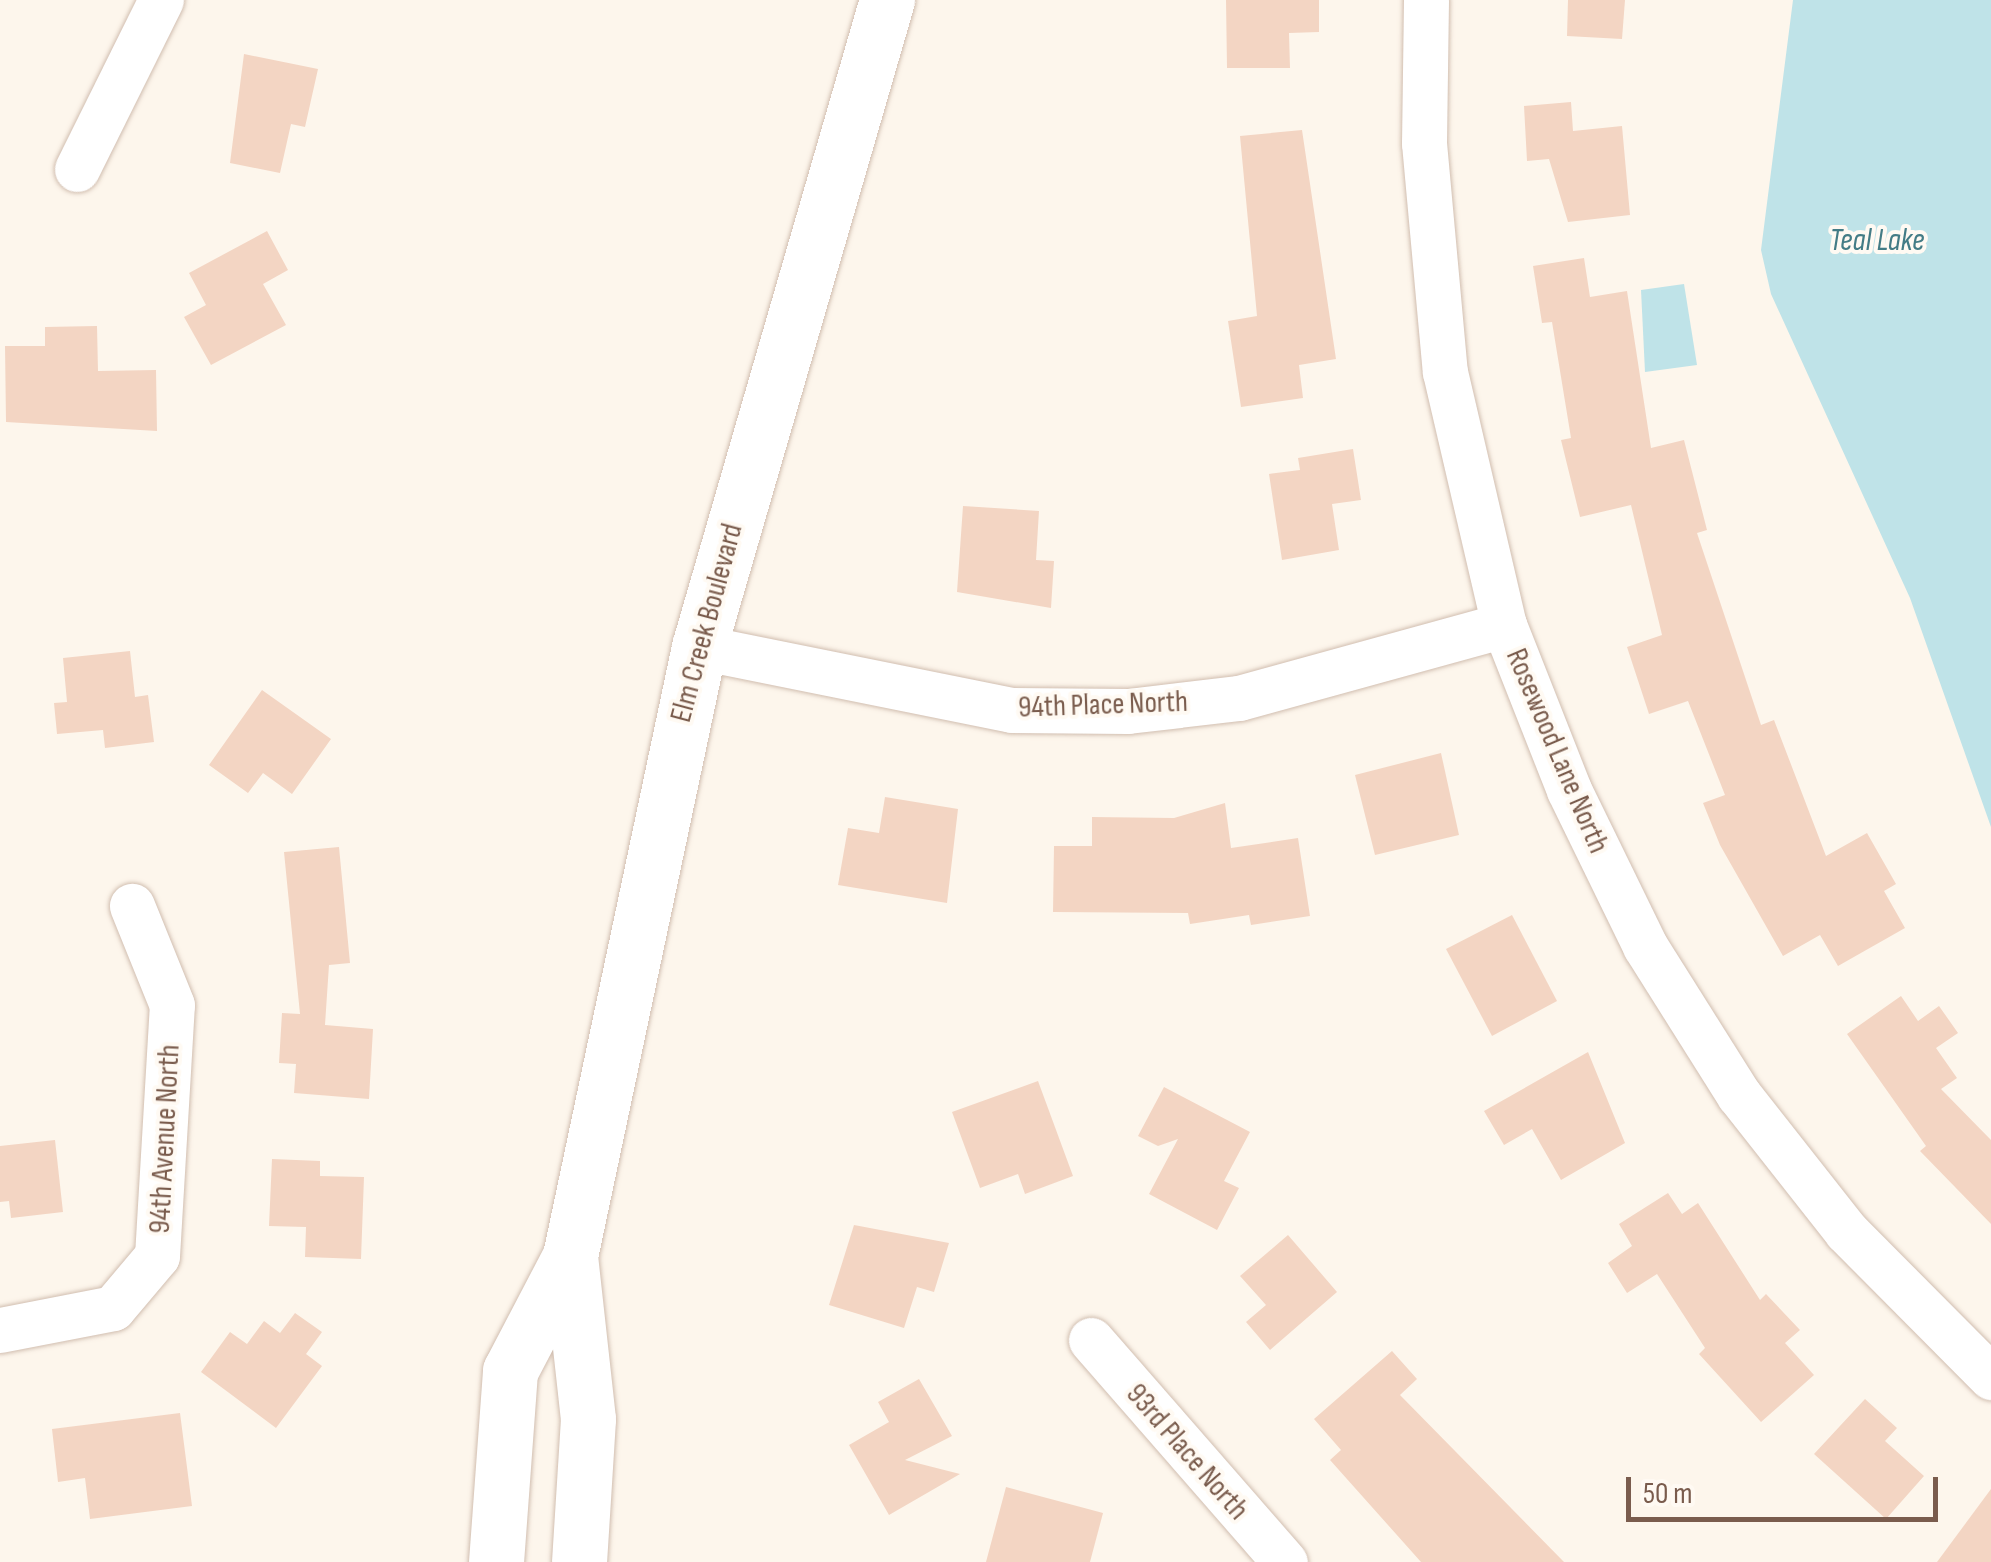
<!DOCTYPE html>
<html>
<head>
<meta charset="utf-8">
<style>
	body { margin:0 }
	#map { position:relative; width:1991px; height:1562px; overflow:hidden; background:#fdf6ec; font-family:"Sofia Sans Condensed",sans-serif }
	div>[style] { position:absolute }
	.water>* { inset:0; background:#bfe3e8 }
	.building>* { inset:0; background:#f3d5c3 }
	.roads { filter:drop-shadow(0 0 2px #d1beb0) drop-shadow(0 0 2px #d1beb0) }
	.street>* { height:45px; margin:-22.5px; padding:0 22.5px; transform-origin:22.5px; border-radius:22.5px; background:#fff }
	.secondary>* { height:55px; margin:-27.5px; padding:0 27.5px; transform-origin:27.5px; border-radius:27.5px; background:#fff }
	span { translate:-50% -50%; white-space:nowrap; text-align:center; line-height:1.15; -webkit-text-stroke:8px #fffaf3; paint-order:stroke }
	.street-label { font-size:30px; color:#7a5c4d }
	.water-label { font-size:32px; color:#437c86; font-style:italic }
	.scale { position:absolute; left:1626px; top:1477px; width:312px; height:45px; box-sizing:border-box; border:5px solid #7a5c4d; border-top:0; padding-left:12px; font-size:30px; line-height:35px; white-space:nowrap; color:#7a5c4d; -webkit-text-stroke:8px #fffaf3; paint-order:stroke }
</style>
</head>
<body>
<div id="map">
	<div class="water">
		<div style="clip-path:polygon(1793px 0,1991px 0,1991px 827px,1910px 598px,1771px 294px,1761px 250px)"></div>
		<div style="clip-path:polygon(1684px 284px,1697px 365px,1645px 372px,1641px 290px)"></div>
	</div>
	<div class="building">
		<div style="clip-path:polygon(1226px 0,1319px 0,1319px 32px,1289px 33px,1290px 68px,1227px 68px)"></div>
		<div style="clip-path:polygon(1568px 0,1625px 0,1622px 39px,1567px 36px)"></div>
		<div style="clip-path:polygon(244px 54px,318px 69px,305px 127px,291px 124px,280px 173px,230px 163px)"></div>
		<div style="clip-path:polygon(1571px 102px,1573px 131px,1622px 126px,1630px 215px,1568px 222px,1549px 159px,1527px 161px,1524px 106px)"></div>
		<div style="clip-path:polygon(1302px 130px,1336px 359px,1299px 365px,1303px 398px,1241px 407px,1228px 321px,1257px 316px,1240px 136px)"></div>
		<div style="clip-path:polygon(267px 231px,288px 270px,263px 284px,286px 325px,211px 365px,184px 317px,206px 305px,189px 273px)"></div>
		<div style="clip-path:polygon(1584px 258px,1590px 297px,1627px 291px,1651px 448px,1684px 440px,1707px 530px,1697px 533px,1761px 725px,1774px 720px,1826px 856px,1867px 833px,1896px 884px,1884px 891px,1905px 928px,1838px 966px,1820px 935px,1783px 956px,1720px 845px,1703px 803px,1725px 795px,1688px 701px,1649px 714px,1627px 647px,1662px 635px,1631px 505px,1580px 517px,1561px 440px,1571px 438px,1552px 322px,1542px 323px,1533px 266px)"></div>
		<div style="clip-path:polygon(97px 326px,98px 371px,156px 370px,157px 431px,6px 422px,5px 346px,45px 346px,45px 327px)"></div>
		<div style="clip-path:polygon(1353px 449px,1361px 500px,1332px 504px,1339px 550px,1282px 560px,1269px 474px,1300px 470px,1298px 458px)"></div>
		<div style="clip-path:polygon(963px 506px,1039px 511px,1036px 560px,1054px 561px,1051px 608px,957px 592px)"></div>
		<div style="clip-path:polygon(130px 651px,135px 697px,148px 695px,154px 742px,105px 748px,103px 730px,57px 734px,54px 703px,67px 702px,63px 658px)"></div>
		<div style="clip-path:polygon(262px 690px,331px 739px,292px 794px,263px 773px,248px 793px,209px 765px)"></div>
		<div style="clip-path:polygon(1441px 753px,1459px 835px,1375px 855px,1355px 775px)"></div>
		<div style="clip-path:polygon(885px 797px,958px 809px,947px 903px,838px 885px,848px 828px,879px 833px)"></div>
		<div style="clip-path:polygon(1225px 803px,1231px 848px,1298px 838px,1310px 916px,1251px 925px,1249px 915px,1190px 924px,1188px 913px,1053px 912px,1054px 846px,1092px 846px,1092px 817px,1174px 818px)"></div>
		<div style="clip-path:polygon(339px 847px,350px 963px,329px 965px,325px 1025px,373px 1029px,369px 1099px,294px 1093px,296px 1064px,279px 1063px,282px 1013px,300px 1014px,284px 852px)"></div>
		<div style="clip-path:polygon(1512px 915px,1557px 1001px,1492px 1036px,1446px 949px)"></div>
		<div style="clip-path:polygon(1901px 996px,1918px 1021px,1939px 1006px,1958px 1033px,1936px 1048px,1957px 1078px,1941px 1089px,1991px 1140px,1991px 1224px,1920px 1151px,1926px 1146px,1847px 1034px)"></div>
		<div style="clip-path:polygon(1588px 1052px,1625px 1143px,1561px 1180px,1532px 1129px,1504px 1145px,1484px 1111px)"></div>
		<div style="clip-path:polygon(1038px 1081px,1073px 1176px,1025px 1194px,1018px 1174px,980px 1188px,952px 1112px)"></div>
		<div style="clip-path:polygon(1164px 1087px,1250px 1132px,1224px 1181px,1239px 1188px,1217px 1230px,1149px 1194px,1178px 1139px,1158px 1146px,1138px 1136px)"></div>
		<div style="clip-path:polygon(55px 1140px,63px 1212px,11px 1218px,9px 1201px,0 1202px,0 1146px)"></div>
		<div style="clip-path:polygon(272px 1159px,320px 1161px,320px 1176px,364px 1177px,361px 1259px,305px 1257px,306px 1227px,269px 1226px)"></div>
		<div style="clip-path:polygon(1668px 1193px,1682px 1214px,1698px 1203px,1760px 1300px,1766px 1294px,1800px 1330px,1785px 1343px,1814px 1375px,1761px 1422px,1699px 1354px,1705px 1348px,1657px 1274px,1627px 1293px,1608px 1263px,1632px 1246px,1619px 1224px)"></div>
		<div style="clip-path:polygon(854px 1225px,949px 1243px,934px 1292px,917px 1287px,904px 1328px,829px 1305px)"></div>
		<div style="clip-path:polygon(1288px 1235px,1337px 1292px,1270px 1350px,1246px 1322px,1266px 1305px,1240px 1276px)"></div>
		<div style="clip-path:polygon(295px 1313px,322px 1332px,306px 1354px,322px 1366px,276px 1428px,201px 1372px,230px 1332px,247px 1344px,264px 1321px,280px 1333px)"></div>
		<div style="clip-path:polygon(1392px 1351px,1417px 1379px,1400px 1395px,1564px 1562px,1421px 1562px,1330px 1460px,1341px 1450px,1314px 1419px)"></div>
		<div style="clip-path:polygon(919px 1379px,952px 1436px,905px 1460px,960px 1474px,889px 1515px,849px 1445px,889px 1422px,878px 1402px)"></div>
		<div style="clip-path:polygon(1865px 1399px,1897px 1428px,1885px 1441px,1924px 1476px,1886px 1519px,1814px 1454px)"></div>
		<div style="clip-path:polygon(180px 1413px,192px 1506px,90px 1519px,85px 1478px,58px 1482px,52px 1429px)"></div>
		<div style="clip-path:polygon(1006px 1487px,1103px 1513px,1090px 1562px,986px 1562px)"></div>
		<div style="clip-path:polygon(1991px 1489px,1991px 1562px,1937px 1562px)"></div>
	</div>
	<div class="roads">
		<div class="street">
			<div style="left:1426px;top:0;width:143px;rotate:90.8deg"></div>
			<div style="left:1424px;top:143px;width:230px;rotate:84.8deg"></div>
			<div style="left:1445px;top:372px;width:260px;rotate:76.9deg"></div>
			<div style="left:1504px;top:625px;width:177px;rotate:68.5deg"></div>
			<div style="left:1569px;top:790px;width:174px;rotate:64deg"></div>
			<div style="left:1645px;top:946px;width:176px;rotate:57.8deg"></div>
			<div style="left:1739px;top:1095px;width:173px;rotate:51.8deg"></div>
			<div style="left:1846px;top:1231px;width:206px;rotate:45.2deg"></div>
			<div style="left:77px;top:169px;width:189px;rotate:-63.6deg"></div>
			<div style="left:699px;top:647px;width:319px;rotate:11.4deg"></div>
			<div style="left:1012px;top:710px;width:116px;rotate:0.5deg"></div>
			<div style="left:1128px;top:711px;width:112px;rotate:-6.7deg"></div>
			<div style="left:1239px;top:698px;width:275px;rotate:-15.4deg"></div>
			<div style="left:0;top:1330px;width:115px;rotate:-11deg"></div>
			<div style="left:113px;top:1308px;width:68px;rotate:-49.8deg"></div>
			<div style="left:157px;top:1256px;width:251px;rotate:-86.6deg"></div>
			<div style="left:172px;top:1005px;width:107px;rotate:-112deg"></div>
			<div style="left:1091px;top:1340px;width:295px;rotate:48.9deg"></div>
		</div>
		<div class="secondary">
			<div style="left:570px;top:1256px;width:164px;rotate:83.7deg"></div>
			<div style="left:588px;top:1419px;width:143px;rotate:93.6deg"></div>
			<div style="left:496px;top:1562px;width:192px;rotate:-85.8deg"></div>
			<div style="left:510px;top:1371px;width:130px;rotate:-62.4deg"></div>
			<div style="left:570px;top:1256px;width:623px;rotate:-78.04deg"></div>
			<div style="left:699px;top:647px;width:674px;rotate:-73.8deg"></div>
		</div>
	</div>
	<div class="street-label">
		<span style="left:707px;top:623px;rotate:-75deg">Elm Creek Boulevard</span>
		<span style="left:1103px;top:705px;rotate:-2deg">94th Place North</span>
		<span style="left:1557px;top:751px;rotate:67deg">Rosewood Lane North</span>
		<span style="left:165px;top:1139px;rotate:-87deg">94th Avenue North</span>
		<span style="left:1187px;top:1452px;rotate:49deg">93rd Place North</span>
	</div>
	<div class="water-label">
		<span style="left:1877px;top:241px">Teal Lake</span>
	</div>
	<div class="scale">50 m</div>
</div>
</body>
</html>
